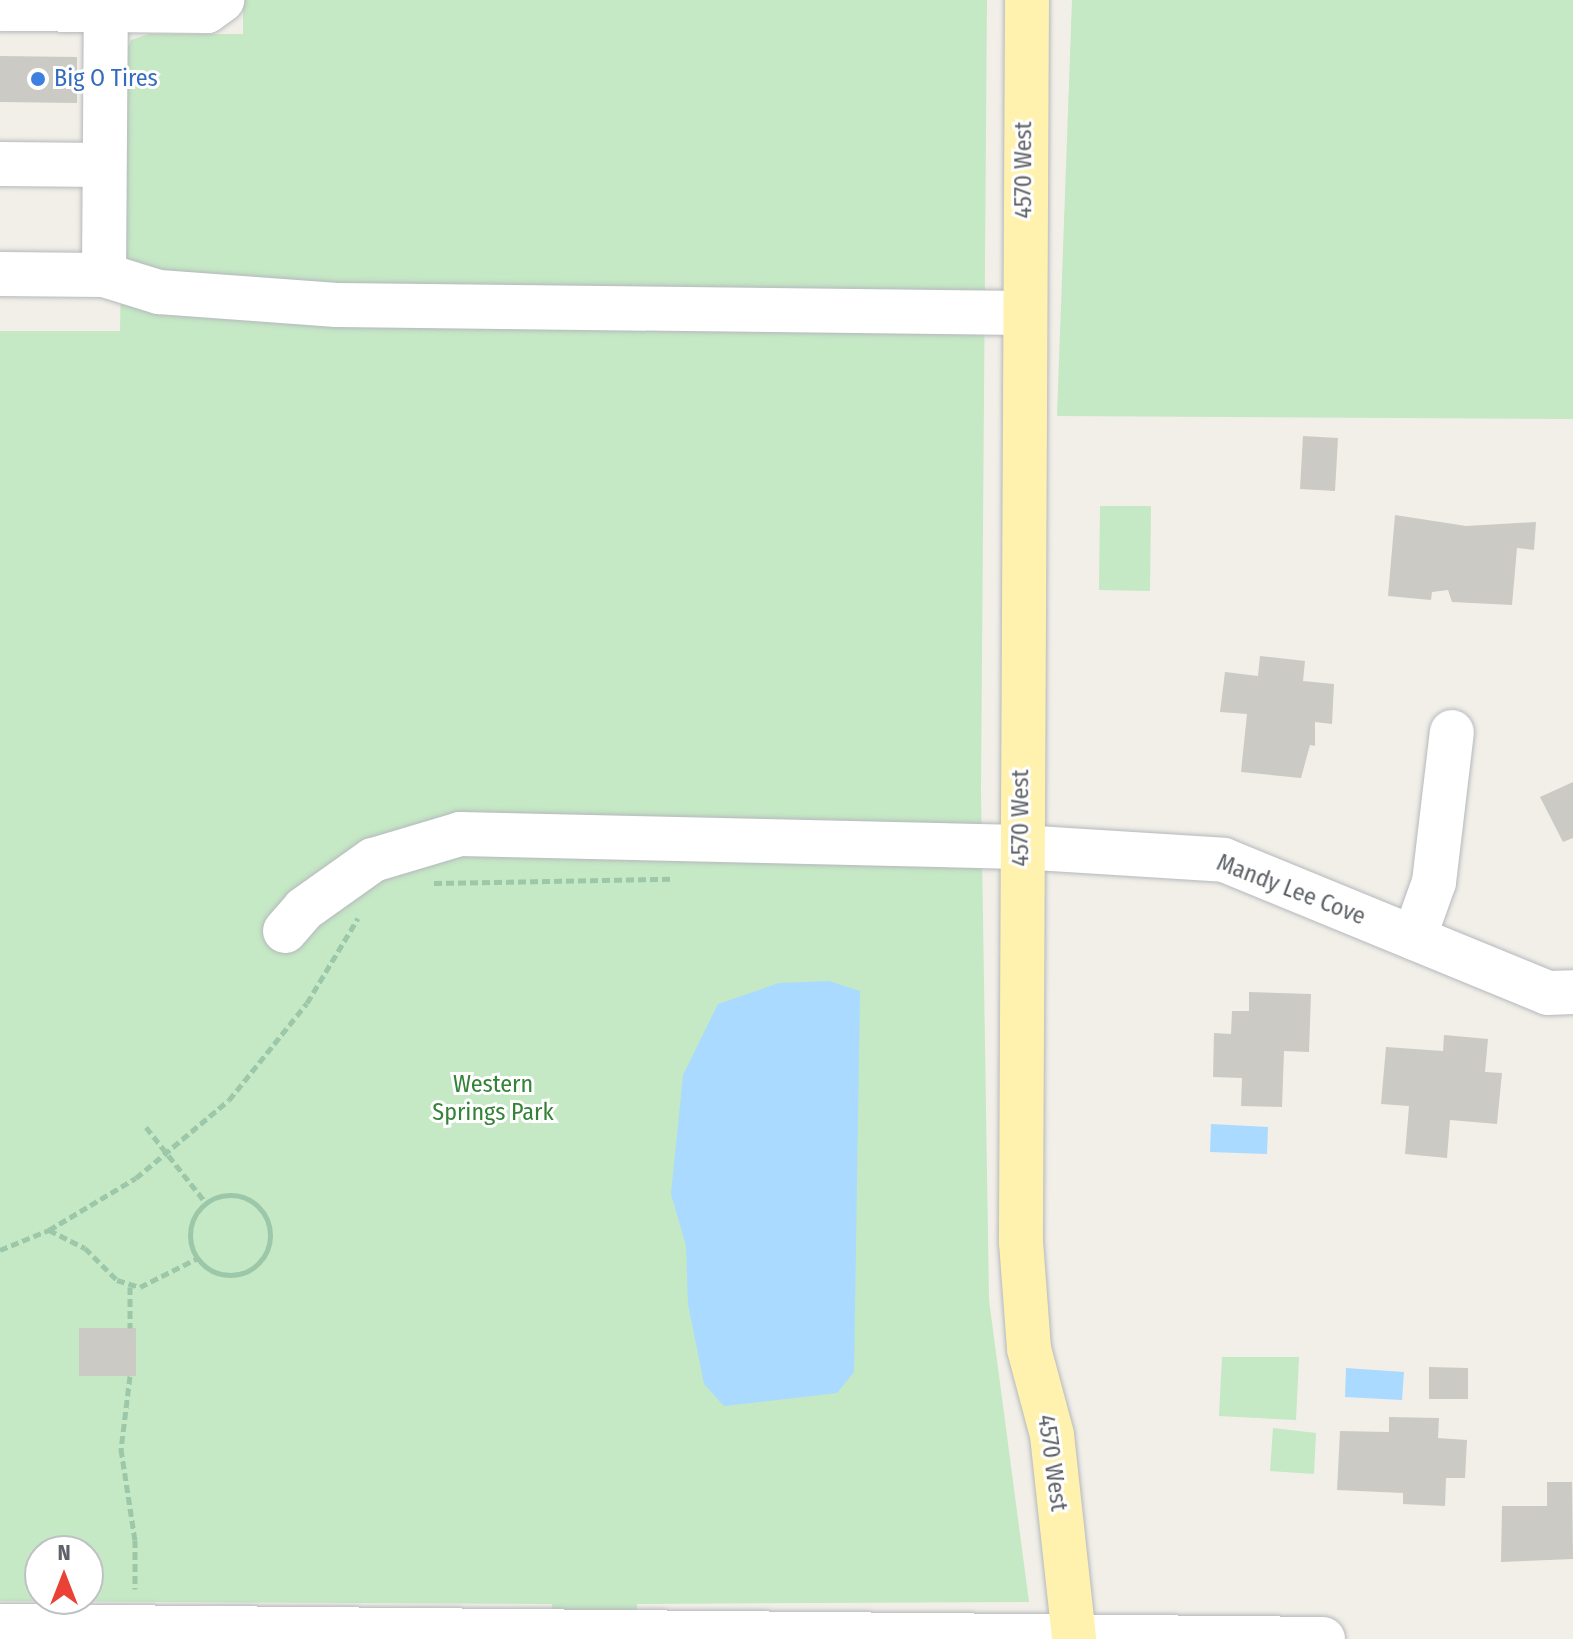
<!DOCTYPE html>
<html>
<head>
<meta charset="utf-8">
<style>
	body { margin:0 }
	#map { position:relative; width:1573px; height:1639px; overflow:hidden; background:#f1efe8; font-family:"Fira Sans Condensed",sans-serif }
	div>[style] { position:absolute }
	.green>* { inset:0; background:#c5e8c5 }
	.water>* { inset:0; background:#aadaff }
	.building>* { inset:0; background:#cccac5 }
	.path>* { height:5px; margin-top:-2.5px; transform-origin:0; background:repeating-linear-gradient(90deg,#9cc7a9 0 8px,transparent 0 12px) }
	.path>.ring { margin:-2.5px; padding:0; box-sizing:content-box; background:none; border:5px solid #9cc7a9; border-radius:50% }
	.roads { filter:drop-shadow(0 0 2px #b5b8bc) drop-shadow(0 0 2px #b5b8bc) }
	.minor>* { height:44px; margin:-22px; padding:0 22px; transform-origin:22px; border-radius:22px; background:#fff }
	.major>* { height:44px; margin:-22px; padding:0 22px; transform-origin:22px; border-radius:22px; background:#fff2af }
	.dots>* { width:22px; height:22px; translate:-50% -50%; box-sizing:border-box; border:4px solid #fff; border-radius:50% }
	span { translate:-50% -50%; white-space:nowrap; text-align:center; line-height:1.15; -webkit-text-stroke:6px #fff; paint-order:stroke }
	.shop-label { font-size:24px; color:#366cbe }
	.left { translate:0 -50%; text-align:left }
	.street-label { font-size:24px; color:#5f6368 }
	.park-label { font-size:24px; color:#348238 }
	.north { position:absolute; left:24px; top:1535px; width:80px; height:80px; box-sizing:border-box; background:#fff; border:2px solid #bfc1c3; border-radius:50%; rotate:0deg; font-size:22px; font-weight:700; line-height:32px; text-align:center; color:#5f6368 }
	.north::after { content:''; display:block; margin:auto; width:28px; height:36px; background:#ea4335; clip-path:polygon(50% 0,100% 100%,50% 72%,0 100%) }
</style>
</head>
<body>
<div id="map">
	<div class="green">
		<div style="clip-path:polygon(evenodd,243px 0,987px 0,981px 791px,989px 1300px,1029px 1602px,637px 1604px,637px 1639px,553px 1639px,552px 1604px,0 1601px,0 331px,120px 331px,124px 56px,131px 40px,149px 34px,243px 34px,243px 0,40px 1551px,88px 1551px,88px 1599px,40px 1599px,40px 1551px)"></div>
		<div style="clip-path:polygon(1072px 0,1573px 0,1573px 419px,1057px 416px)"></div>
		<div style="clip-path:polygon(1100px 506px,1151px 506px,1150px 591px,1099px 590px)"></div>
		<div style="clip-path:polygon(1222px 1357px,1299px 1357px,1296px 1420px,1219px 1416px)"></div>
		<div style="clip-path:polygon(1273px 1428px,1316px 1433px,1314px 1474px,1270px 1471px)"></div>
	</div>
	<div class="water">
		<div style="clip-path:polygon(829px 981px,860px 991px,854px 1372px,837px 1393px,724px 1406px,704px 1384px,688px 1304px,686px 1246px,671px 1194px,683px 1075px,718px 1004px,779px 983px)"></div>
		<div style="clip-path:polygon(1211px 1124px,1268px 1127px,1267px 1154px,1210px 1152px)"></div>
		<div style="clip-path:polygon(1346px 1368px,1404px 1372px,1402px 1400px,1345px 1397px)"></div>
	</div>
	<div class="building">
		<div style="clip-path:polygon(0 56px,77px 57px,77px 103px,0 102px)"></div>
		<div style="clip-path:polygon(1303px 436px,1338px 438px,1335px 491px,1300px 489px)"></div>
		<div style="clip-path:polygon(1395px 515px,1466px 526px,1536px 522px,1534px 550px,1517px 548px,1512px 605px,1452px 602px,1448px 590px,1432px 592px,1431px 600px,1388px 596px)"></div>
		<div style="clip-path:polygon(1260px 656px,1305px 661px,1303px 681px,1334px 684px,1332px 724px,1315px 722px,1315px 746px,1310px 745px,1301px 778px,1241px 772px,1247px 714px,1220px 712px,1225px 672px,1258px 676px)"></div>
		<div style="clip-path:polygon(1573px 782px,1573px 838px,1563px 842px,1540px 797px)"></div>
		<div style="clip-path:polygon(1249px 992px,1311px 994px,1309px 1052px,1284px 1051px,1282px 1107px,1241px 1106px,1242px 1078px,1213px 1077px,1214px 1033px,1231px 1034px,1232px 1011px,1249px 1011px)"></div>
		<div style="clip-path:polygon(1444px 1035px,1488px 1039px,1485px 1072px,1502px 1073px,1497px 1124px,1450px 1120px,1447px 1158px,1405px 1154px,1409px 1106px,1381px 1104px,1386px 1047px,1443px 1051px)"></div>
		<div style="clip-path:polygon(79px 1328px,136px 1328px,136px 1376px,79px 1376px)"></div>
		<div style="clip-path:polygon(1429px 1367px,1468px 1368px,1468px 1399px,1429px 1399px)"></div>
		<div style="clip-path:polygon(1389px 1417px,1439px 1418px,1438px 1438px,1467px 1440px,1465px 1478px,1446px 1478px,1445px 1506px,1403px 1504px,1403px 1493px,1337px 1490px,1340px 1431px,1389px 1432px)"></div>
		<div style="clip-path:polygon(1547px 1482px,1572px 1482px,1573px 1559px,1501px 1562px,1502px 1506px,1547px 1506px)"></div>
	</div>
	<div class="path">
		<div style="left:434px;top:883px;width:238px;rotate:-1deg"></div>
		<div style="left:146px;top:1127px;width:97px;rotate:51.7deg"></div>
		<div class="ring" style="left:190px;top:1195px;width:75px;height:75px"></div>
		<div style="left:49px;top:1230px;width:101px;rotate:-30.9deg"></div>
		<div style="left:136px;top:1178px;width:121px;rotate:-40deg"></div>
		<div style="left:229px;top:1100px;width:124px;rotate:-51.2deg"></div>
		<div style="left:307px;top:1003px;width:99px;rotate:-59deg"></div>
		<div style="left:0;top:1250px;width:53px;rotate:-22.2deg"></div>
		<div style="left:49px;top:1230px;width:40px;rotate:26.6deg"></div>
		<div style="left:85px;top:1248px;width:45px;rotate:45deg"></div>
		<div style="left:117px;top:1280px;width:24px;rotate:17deg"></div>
		<div style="left:140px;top:1287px;width:65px;rotate:-26.6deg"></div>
		<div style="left:130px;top:1287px;width:41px;rotate:90deg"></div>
		<div style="left:130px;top:1376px;width:74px;rotate:97deg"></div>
		<div style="left:121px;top:1449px;width:92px;rotate:81.3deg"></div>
		<div style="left:135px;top:1540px;width:49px;rotate:90deg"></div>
	</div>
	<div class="roads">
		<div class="minor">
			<div style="left:0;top:9px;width:106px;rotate:0.5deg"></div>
			<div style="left:0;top:164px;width:104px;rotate:0.6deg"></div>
			<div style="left:0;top:274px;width:104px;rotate:0.6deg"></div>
			<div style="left:104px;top:275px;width:58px;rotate:17.2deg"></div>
			<div style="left:159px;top:292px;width:178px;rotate:4.2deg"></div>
			<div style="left:337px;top:305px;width:687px;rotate:0.67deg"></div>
			<div style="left:104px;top:275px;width:265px;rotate:-89.6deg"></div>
			<div style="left:106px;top:10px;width:101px;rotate:0.6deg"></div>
			<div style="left:207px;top:11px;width:19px;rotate:-36deg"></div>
			<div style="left:285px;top:931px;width:29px;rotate:-49deg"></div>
			<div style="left:304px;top:909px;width:85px;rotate:-35.4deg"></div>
			<div style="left:373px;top:860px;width:91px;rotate:-16.6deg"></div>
			<div style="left:460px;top:834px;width:560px;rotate:1.33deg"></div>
			<div style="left:1020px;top:847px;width:204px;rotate:3.6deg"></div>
			<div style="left:1224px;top:860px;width:350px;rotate:22.3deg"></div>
			<div style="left:1548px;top:993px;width:25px;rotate:-2deg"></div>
			<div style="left:1414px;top:938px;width:59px;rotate:-70.3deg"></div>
			<div style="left:1434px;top:882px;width:151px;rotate:-83.2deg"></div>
			<div style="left:0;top:1626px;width:1323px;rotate:0.56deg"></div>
		</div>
		<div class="major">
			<div style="left:1027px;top:0;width:1242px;rotate:90.28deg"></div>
			<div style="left:1021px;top:1242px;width:107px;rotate:85.7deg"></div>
			<div style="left:1029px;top:1349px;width:89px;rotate:75deg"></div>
			<div style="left:1052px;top:1435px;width:205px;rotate:83.8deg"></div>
		</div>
	</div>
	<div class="dots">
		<div style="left:38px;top:79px;background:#3f7fe0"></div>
	</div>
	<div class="shop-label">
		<span class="left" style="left:54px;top:79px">Big O Tires</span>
	</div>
	<div class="street-label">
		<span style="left:1024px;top:170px;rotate:-90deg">4570 West</span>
		<span style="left:1021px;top:818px;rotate:-90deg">4570 West</span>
		<span style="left:1291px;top:890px;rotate:21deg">Mandy Lee Cove</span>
		<span style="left:1052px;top:1463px;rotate:82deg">4570 West</span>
	</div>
	<div class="park-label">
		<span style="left:493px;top:1099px">Western<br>Springs Park</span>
	</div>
	<div class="north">N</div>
</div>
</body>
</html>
